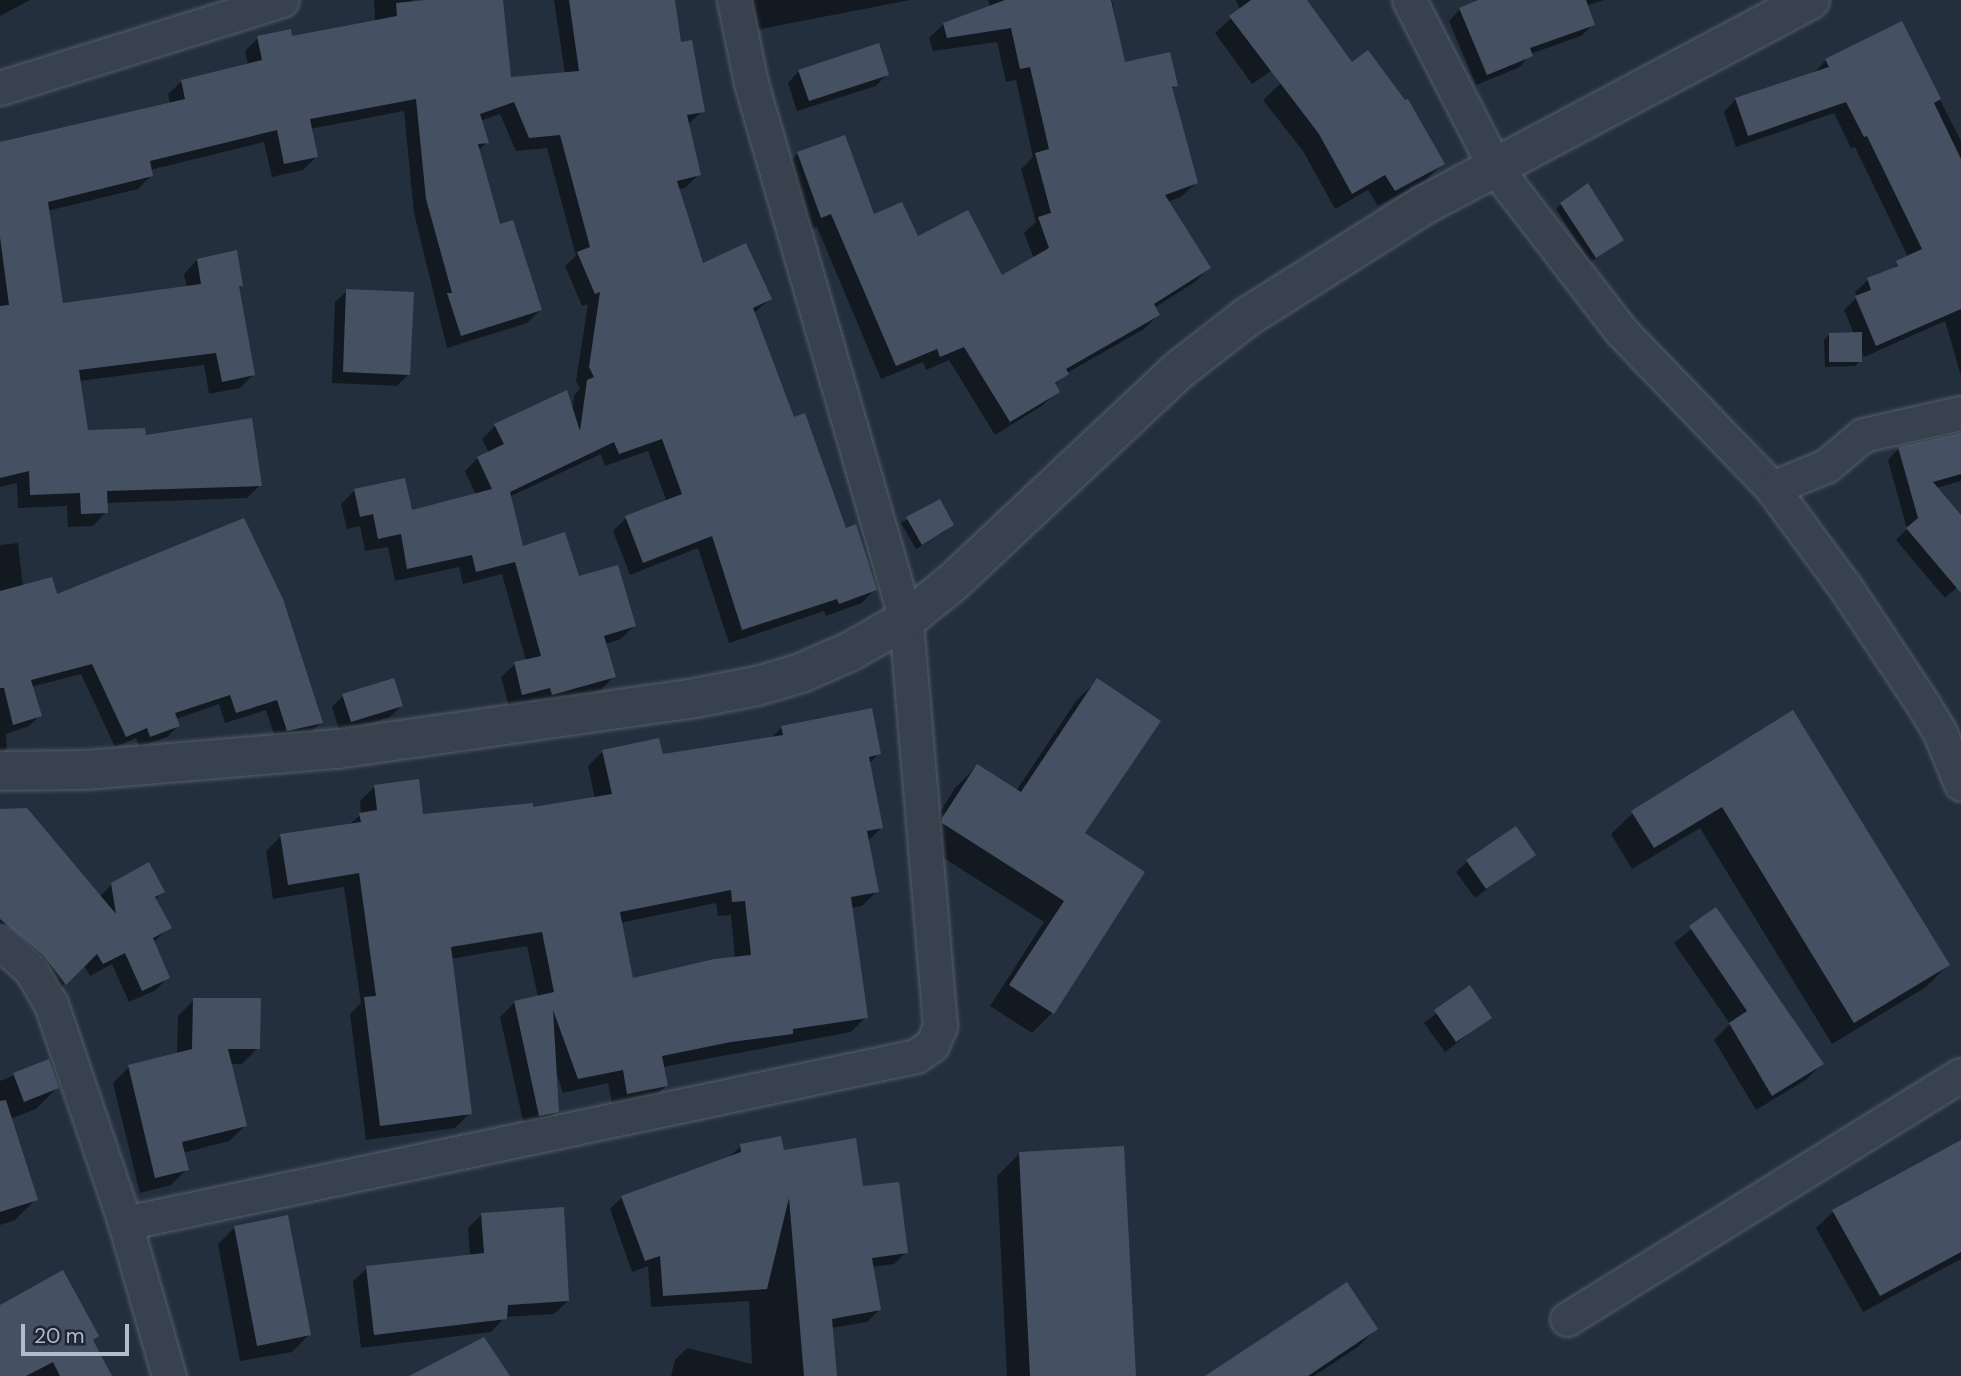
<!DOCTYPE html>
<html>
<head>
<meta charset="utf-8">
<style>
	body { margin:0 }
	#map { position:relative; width:1961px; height:1376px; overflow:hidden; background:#242f3e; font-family:"DM Sans",sans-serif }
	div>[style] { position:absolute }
	.shadow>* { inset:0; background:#0007 }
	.building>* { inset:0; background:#455162 }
	.roads { filter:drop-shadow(0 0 2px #565f6c) drop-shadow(0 0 2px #565f6c) }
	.minor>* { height:33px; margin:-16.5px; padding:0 16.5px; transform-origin:16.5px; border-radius:16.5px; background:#38414e }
	.tertiary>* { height:38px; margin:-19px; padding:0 19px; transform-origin:19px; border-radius:19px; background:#38414e }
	span { translate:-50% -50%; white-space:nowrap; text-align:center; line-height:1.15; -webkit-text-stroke:6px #1d2633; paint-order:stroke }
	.scale { position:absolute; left:21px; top:1324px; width:108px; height:32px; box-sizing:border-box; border:4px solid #b4bcc9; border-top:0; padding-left:9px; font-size:21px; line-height:24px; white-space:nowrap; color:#b4bcc9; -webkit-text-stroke:5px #1d2633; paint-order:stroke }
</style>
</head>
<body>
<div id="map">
	<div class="shadow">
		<div style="clip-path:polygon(0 0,30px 0,0 16px)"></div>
		<div style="clip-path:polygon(374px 0,413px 0,414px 3px,502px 0,509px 79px,565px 74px,554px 0,673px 0,680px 44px,703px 111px,687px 125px,699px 174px,685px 188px,678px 189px,702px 265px,770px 299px,753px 314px,793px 420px,875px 589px,862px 603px,826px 616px,824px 611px,729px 643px,698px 548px,630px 575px,613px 531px,626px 518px,667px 502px,648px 451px,605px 466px,601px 454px,509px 497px,522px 548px,578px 578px,634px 626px,621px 639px,605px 644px,614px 676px,601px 690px,539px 707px,537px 700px,509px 707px,501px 677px,515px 664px,526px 661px,502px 574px,463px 584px,459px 567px,395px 581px,388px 547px,365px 551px,360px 526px,347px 529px,341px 504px,355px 490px,410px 512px,476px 495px,465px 471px,478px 458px,489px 453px,482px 439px,495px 426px,572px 412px,574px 395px,580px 389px,576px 381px,588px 304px,582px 306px,565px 266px,576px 256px,547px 148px,516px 151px,500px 114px,480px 121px,487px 142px,478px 151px,499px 226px,540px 310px,527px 323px,447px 348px,414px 213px,404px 111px,310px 129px,316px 157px,303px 170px,272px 177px,264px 142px,150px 170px,151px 176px,138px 189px,47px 211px,61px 305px,187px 288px,184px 274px,197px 260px,241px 285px,238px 288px,253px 375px,240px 388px,209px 394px,204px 365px,79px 381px,86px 432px,144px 437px,260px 485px,247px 498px,106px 503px,106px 512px,93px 526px,68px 527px,67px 506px,18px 508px,17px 483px,0 487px,0 144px,170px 104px,168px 94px,182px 81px,248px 65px,245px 51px,258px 38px,291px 38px,375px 22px)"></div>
		<div style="clip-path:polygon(750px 0,910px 0,756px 30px)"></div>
		<div style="clip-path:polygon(988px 0,1112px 0,1123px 64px,1176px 85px,1171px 90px,1196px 183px,1181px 197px,1167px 202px,1209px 268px,1195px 282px,1154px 308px,1158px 315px,1144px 329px,1067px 373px,1054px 386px,1058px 391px,1043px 405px,995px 435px,949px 360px,926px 370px,923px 362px,881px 379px,817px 227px,806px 231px,783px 168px,797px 154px,844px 137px,873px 217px,1001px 278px,1034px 259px,1024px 233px,1036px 222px,1021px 169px,1033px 157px,1016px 80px,1006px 82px,997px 42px,933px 51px,929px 38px,944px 24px,991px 9px)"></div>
		<div style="clip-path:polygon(1236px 0,1305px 0,1310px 45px,1252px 84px,1215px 33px,1240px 10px)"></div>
		<div style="clip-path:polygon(1483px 0,1604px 0,1586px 6px,1593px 25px,1581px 36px,1530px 54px,1520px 67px,1476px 85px,1449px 21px,1460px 9px)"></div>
		<div style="clip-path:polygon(1901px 23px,1961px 141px,1961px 376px,1945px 321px,1864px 357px,1860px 348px,1860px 361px,1855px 366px,1825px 367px,1824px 340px,1829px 335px,1854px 334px,1844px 310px,1857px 297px,1855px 292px,1868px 280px,1887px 272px,1908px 257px,1855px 147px,1851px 148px,1834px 113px,1736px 147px,1724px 112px,1736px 99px,1813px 74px,1826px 60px)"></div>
		<div style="clip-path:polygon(1346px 56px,1442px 164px,1426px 180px,1378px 206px,1368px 190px,1335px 209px,1303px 151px,1263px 100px,1280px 84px)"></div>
		<div style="clip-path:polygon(799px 71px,887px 74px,876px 86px,797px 111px,788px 83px)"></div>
		<div style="clip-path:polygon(1561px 204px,1622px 240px,1590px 262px,1556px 209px)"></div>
		<div style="clip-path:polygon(347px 291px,409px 374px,397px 386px,332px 383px,335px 302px)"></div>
		<div style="clip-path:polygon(1961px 435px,1961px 481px,1936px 488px,1961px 518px,1961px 584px,1945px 598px,1896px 540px,1907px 529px,1888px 460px,1899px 448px)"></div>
		<div style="clip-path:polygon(940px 501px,947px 530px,916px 549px,901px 523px)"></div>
		<div style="clip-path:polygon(244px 520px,321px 722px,310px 733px,276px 741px,266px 710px,225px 723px,219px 704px,176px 719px,178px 726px,167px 737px,139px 747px,136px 738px,115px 747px,81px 674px,31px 687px,40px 715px,29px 726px,6px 734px,7px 748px,0 755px,0 545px,18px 543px,23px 587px,56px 596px)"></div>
		<div style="clip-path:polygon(1097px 681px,1082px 834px,1053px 1012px,1032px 1033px,990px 1006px,1044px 922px,922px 844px,922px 840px,956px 787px,977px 766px,1016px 791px,1076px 701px)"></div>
		<div style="clip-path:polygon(343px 696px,401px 706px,390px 717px,340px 733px,332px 707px)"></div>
		<div style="clip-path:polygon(1793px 712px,1948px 965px,1926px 987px,1832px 1044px,1700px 828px,1632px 869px,1611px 834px,1633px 813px)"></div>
		<div style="clip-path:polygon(evenodd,782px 727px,879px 753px,869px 764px,881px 828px,867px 842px,877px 891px,862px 906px,851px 908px,866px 1017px,851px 1032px,663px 1067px,667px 1085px,652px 1100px,613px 1108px,608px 1083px,563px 1093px,556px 1072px,557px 1111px,542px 1126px,525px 1130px,500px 1017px,515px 1002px,538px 997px,527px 946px,450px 959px,470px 1113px,455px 1128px,366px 1140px,350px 1014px,361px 1003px,344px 887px,273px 899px,266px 851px,281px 836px,349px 825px,361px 814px,360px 801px,375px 786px,422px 816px,532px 809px,595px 799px,588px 766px,603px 751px,661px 756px,770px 739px,782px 727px,716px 903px,718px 916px,731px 915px,735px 958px,632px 980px,620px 923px,716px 903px)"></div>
		<div style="clip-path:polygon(0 811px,99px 897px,112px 884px,163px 892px,155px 900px,169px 928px,153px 942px,168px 977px,156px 990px,129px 1002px,112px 964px,90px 976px,84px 965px,52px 996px,0 943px)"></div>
		<div style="clip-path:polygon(1533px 854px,1475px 898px,1456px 872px,1468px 861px)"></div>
		<div style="clip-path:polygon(1715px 910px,1822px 1064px,1807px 1079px,1756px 1110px,1714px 1040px,1730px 1024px,1674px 943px)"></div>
		<div style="clip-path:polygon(1470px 988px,1490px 1017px,1445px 1052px,1424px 1023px)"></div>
		<div style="clip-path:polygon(194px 1000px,258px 1048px,242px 1064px,230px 1064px,245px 1126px,229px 1141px,183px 1153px,187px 1169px,171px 1185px,140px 1193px,113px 1083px,129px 1067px,177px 1055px,178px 1016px)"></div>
		<div style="clip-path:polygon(48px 1061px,57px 1088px,36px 1109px,10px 1119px,36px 1199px,15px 1220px,0 1225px,0 1081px)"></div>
		<div style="clip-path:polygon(1961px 1142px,1961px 1259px,1863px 1312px,1816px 1228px,1833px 1212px)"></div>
		<div style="clip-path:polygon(741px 1146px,782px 1152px,862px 1188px,906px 1252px,894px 1264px,872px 1267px,879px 1310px,867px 1322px,831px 1328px,836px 1376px,671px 1376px,675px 1360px,687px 1348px,752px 1364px,749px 1301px,651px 1307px,648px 1266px,632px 1272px,610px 1209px,622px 1197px,728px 1158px)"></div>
		<div style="clip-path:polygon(1019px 1154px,1134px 1376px,1007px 1376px,997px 1176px)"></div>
		<div style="clip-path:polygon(482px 1214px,568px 1301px,554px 1314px,505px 1317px,491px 1332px,361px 1348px,353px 1281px,367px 1268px,470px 1256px,468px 1228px)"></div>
		<div style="clip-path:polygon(235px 1227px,309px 1335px,292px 1352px,240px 1361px,218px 1244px)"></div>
		<div style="clip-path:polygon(0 1309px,97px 1336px,92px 1341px,110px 1376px,0 1376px)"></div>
		<div style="clip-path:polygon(1376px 1329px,1359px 1346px,1314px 1376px,1209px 1376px)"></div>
	</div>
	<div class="building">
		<div style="clip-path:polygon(426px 0,503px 0,511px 77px,579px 71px,569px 0,675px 0,681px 42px,692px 40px,705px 112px,687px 115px,701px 175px,677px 181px,703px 263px,746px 243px,772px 299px,753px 308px,794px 417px,805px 413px,846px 528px,856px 524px,877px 590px,839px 604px,837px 599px,742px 630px,712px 536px,643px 563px,625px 516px,682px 494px,662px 439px,619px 454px,614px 442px,510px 492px,523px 546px,565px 532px,579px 576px,618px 565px,636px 626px,604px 636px,616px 677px,552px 695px,550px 688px,522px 695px,514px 662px,541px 656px,515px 562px,476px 572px,472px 555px,407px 569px,401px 534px,378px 539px,373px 514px,360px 517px,354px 489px,405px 478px,412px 510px,492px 489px,477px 457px,504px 444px,494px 424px,567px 390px,580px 431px,587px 380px,594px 377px,589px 367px,600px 292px,595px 294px,577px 252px,590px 247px,560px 135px,529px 138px,514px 102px,480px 114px,489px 143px,478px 144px,500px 224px,513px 220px,542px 310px,461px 336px,447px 293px,452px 293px,426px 199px,416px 99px,310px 119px,318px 157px,284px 164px,277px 130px,150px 161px,153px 176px,48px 202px,63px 303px,201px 284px,197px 259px,237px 250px,243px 286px,239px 286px,255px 375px,222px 382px,216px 353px,79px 370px,88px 430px,145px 428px,146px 435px,252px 418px,262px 486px,107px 491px,108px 513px,81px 514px,80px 493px,30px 495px,29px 471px,0 478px,0 306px,9px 305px,0 237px,0 142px,185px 99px,181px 80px,262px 60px,257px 36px,291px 29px,292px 36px,397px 16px,396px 3px)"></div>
		<div style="clip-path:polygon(1005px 0,1111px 0,1125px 62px,1170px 52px,1178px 86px,1172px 87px,1198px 183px,1165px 195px,1211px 268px,1154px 304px,1160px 315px,1066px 369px,1069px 374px,1055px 383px,1060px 392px,1010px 422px,964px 347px,940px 357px,937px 349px,896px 366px,831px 214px,821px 218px,797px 152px,845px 135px,874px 214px,902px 202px,918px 236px,968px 210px,1002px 275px,1049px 248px,1038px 217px,1051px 213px,1035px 153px,1049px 149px,1030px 67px,1020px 69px,1011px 28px,947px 38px,943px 23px)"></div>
		<div style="clip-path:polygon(1251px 0,1307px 0,1352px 62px,1368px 50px,1405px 100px,1408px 99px,1445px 164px,1395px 191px,1385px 175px,1352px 194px,1319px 134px,1229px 16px)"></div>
		<div style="clip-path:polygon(1478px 0,1586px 0,1595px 25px,1530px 48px,1533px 56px,1487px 75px,1459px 8px)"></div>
		<div style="clip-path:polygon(1902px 21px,1941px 99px,1934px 103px,1961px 159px,1961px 309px,1876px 346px,1855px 296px,1871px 290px,1867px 278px,1898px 266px,1896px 261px,1922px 249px,1867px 136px,1864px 137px,1846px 102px,1748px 136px,1735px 98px,1829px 67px,1825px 59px)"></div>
		<div style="clip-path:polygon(879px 43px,889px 75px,809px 101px,798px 70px)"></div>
		<div style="clip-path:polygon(1588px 183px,1624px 240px,1596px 258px,1560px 203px)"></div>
		<div style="clip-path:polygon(346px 289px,414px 292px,410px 375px,343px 372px)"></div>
		<div style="clip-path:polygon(1862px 332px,1862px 362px,1829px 362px,1829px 333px)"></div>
		<div style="clip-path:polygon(1961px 433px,1961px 474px,1933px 482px,1961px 515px,1961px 593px,1906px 528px,1918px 518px,1898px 447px)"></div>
		<div style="clip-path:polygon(940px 499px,954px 525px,922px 545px,906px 517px)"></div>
		<div style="clip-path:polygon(244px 518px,283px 599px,323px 723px,287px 731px,277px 700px,236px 713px,230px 695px,175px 713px,180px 726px,150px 737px,147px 728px,126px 737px,92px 664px,31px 680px,42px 716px,13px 725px,4px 688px,0 688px,0 591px,52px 577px,57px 594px)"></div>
		<div style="clip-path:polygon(394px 678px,403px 706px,351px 722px,342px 694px)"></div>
		<div style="clip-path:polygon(1097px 678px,1161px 721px,1085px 833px,1145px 872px,1054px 1014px,1009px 985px,1064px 901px,942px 823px,942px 818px,977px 764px,1021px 792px)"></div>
		<div style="clip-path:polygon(evenodd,872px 708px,881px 754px,869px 757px,883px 828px,867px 831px,879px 892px,851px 897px,868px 1018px,793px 1029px,793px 1034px,731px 1042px,662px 1056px,668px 1086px,627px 1094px,623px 1070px,578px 1079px,553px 1010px,559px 1112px,539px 1116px,514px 1001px,554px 992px,542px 932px,451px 947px,472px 1114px,380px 1126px,364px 997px,376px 996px,359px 873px,288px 885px,280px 834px,361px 822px,359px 813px,377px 810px,374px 785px,419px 779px,423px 814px,533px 803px,533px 807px,612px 794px,602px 750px,659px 738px,663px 754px,783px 735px,781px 726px,872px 708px,731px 890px,732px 902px,745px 901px,751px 955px,714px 959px,633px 978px,620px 912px,731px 890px)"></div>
		<div style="clip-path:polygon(1793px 710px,1950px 965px,1854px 1023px,1722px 807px,1654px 848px,1631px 811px)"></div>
		<div style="clip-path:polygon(27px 808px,116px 914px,111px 883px,149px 862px,165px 892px,155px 897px,172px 928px,153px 938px,170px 978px,142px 991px,125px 953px,103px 964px,97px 954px,66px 985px,44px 956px,0 919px,0 809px)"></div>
		<div style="clip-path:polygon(1516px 826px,1536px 855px,1486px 889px,1466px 860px)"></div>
		<div style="clip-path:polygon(1716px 907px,1824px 1064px,1772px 1096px,1729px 1023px,1747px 1011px,1689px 926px)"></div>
		<div style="clip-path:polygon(1470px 985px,1492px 1018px,1456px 1042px,1434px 1010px)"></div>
		<div style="clip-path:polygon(193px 998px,261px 998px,260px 1049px,228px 1049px,247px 1126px,182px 1142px,189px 1170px,155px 1178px,128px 1065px,192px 1049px)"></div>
		<div style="clip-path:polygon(49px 1059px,59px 1088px,24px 1102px,13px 1073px)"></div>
		<div style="clip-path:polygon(6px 1100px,38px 1200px,0 1212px,0 1101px)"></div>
		<div style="clip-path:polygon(781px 1136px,784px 1150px,856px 1138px,863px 1186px,899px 1182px,908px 1253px,872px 1258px,881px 1310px,832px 1319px,837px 1376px,804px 1376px,789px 1198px,767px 1289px,663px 1296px,660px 1256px,645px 1261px,621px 1196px,741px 1152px,740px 1144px)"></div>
		<div style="clip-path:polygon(1961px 1140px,1961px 1252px,1880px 1296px,1832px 1210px)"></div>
		<div style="clip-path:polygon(1124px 1146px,1136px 1376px,1030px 1376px,1019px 1152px)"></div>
		<div style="clip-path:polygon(564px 1207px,569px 1301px,508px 1305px,507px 1319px,374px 1335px,366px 1266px,484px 1253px,481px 1213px)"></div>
		<div style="clip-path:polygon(288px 1215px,311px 1335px,257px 1346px,234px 1226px)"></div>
		<div style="clip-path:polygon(63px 1270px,99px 1336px,93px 1340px,112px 1376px,60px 1376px,53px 1362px,26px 1376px,0 1376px,0 1305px)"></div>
		<div style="clip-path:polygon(1347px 1282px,1378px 1329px,1308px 1376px,1205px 1376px)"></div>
		<div style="clip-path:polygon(484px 1337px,510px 1376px,409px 1376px)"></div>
	</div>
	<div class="roads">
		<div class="minor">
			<div style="left:1409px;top:0;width:190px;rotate:62.8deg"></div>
			<div style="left:1496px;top:169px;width:206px;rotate:52.3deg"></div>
			<div style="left:1622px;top:332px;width:216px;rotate:46.1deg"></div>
			<div style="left:1772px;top:488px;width:123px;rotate:53.6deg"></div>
			<div style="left:1845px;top:587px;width:143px;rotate:56.4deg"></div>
			<div style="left:1924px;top:706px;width:31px;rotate:59deg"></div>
			<div style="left:1940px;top:733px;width:55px;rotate:67.6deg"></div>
			<div style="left:0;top:88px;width:295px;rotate:-17.3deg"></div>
			<div style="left:1772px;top:488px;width:58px;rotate:-22.2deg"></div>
			<div style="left:1826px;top:466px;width:48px;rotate:-40deg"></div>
			<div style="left:1863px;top:435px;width:100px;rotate:-12.7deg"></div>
			<div style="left:0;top:942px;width:42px;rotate:42.1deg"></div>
			<div style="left:31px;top:970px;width:39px;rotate:60deg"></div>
			<div style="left:51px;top:1004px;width:231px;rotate:71.3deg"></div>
			<div style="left:125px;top:1223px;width:159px;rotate:74deg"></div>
			<div style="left:125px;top:1223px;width:808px;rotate:-11.92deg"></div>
			<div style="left:916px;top:1056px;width:19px;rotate:-35deg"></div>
			<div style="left:932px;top:1045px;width:21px;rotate:-67deg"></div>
			<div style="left:940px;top:1026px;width:407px;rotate:-94.8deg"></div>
			<div style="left:906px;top:620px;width:559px;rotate:-106.1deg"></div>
			<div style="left:751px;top:83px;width:85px;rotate:-101.6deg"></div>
			<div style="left:1567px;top:1319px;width:463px;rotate:-31.8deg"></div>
		</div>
		<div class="tertiary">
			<div style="left:0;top:771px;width:86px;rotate:-0.7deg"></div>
			<div style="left:86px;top:770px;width:252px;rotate:-4.8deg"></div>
			<div style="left:337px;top:749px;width:357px;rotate:-8.1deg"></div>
			<div style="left:690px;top:699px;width:68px;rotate:-11deg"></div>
			<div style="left:757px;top:686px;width:46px;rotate:-16.5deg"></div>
			<div style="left:801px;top:673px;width:52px;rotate:-23.6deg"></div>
			<div style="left:849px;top:652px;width:65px;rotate:-29.3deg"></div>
			<div style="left:906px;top:620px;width:59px;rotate:-38.8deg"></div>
			<div style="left:952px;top:583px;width:313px;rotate:-43.2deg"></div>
			<div style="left:1180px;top:369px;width:85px;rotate:-37.8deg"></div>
			<div style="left:1247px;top:317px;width:212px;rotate:-32.3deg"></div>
			<div style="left:1426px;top:204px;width:435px;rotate:-28deg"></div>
		</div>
	</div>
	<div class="scale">20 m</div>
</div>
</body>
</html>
